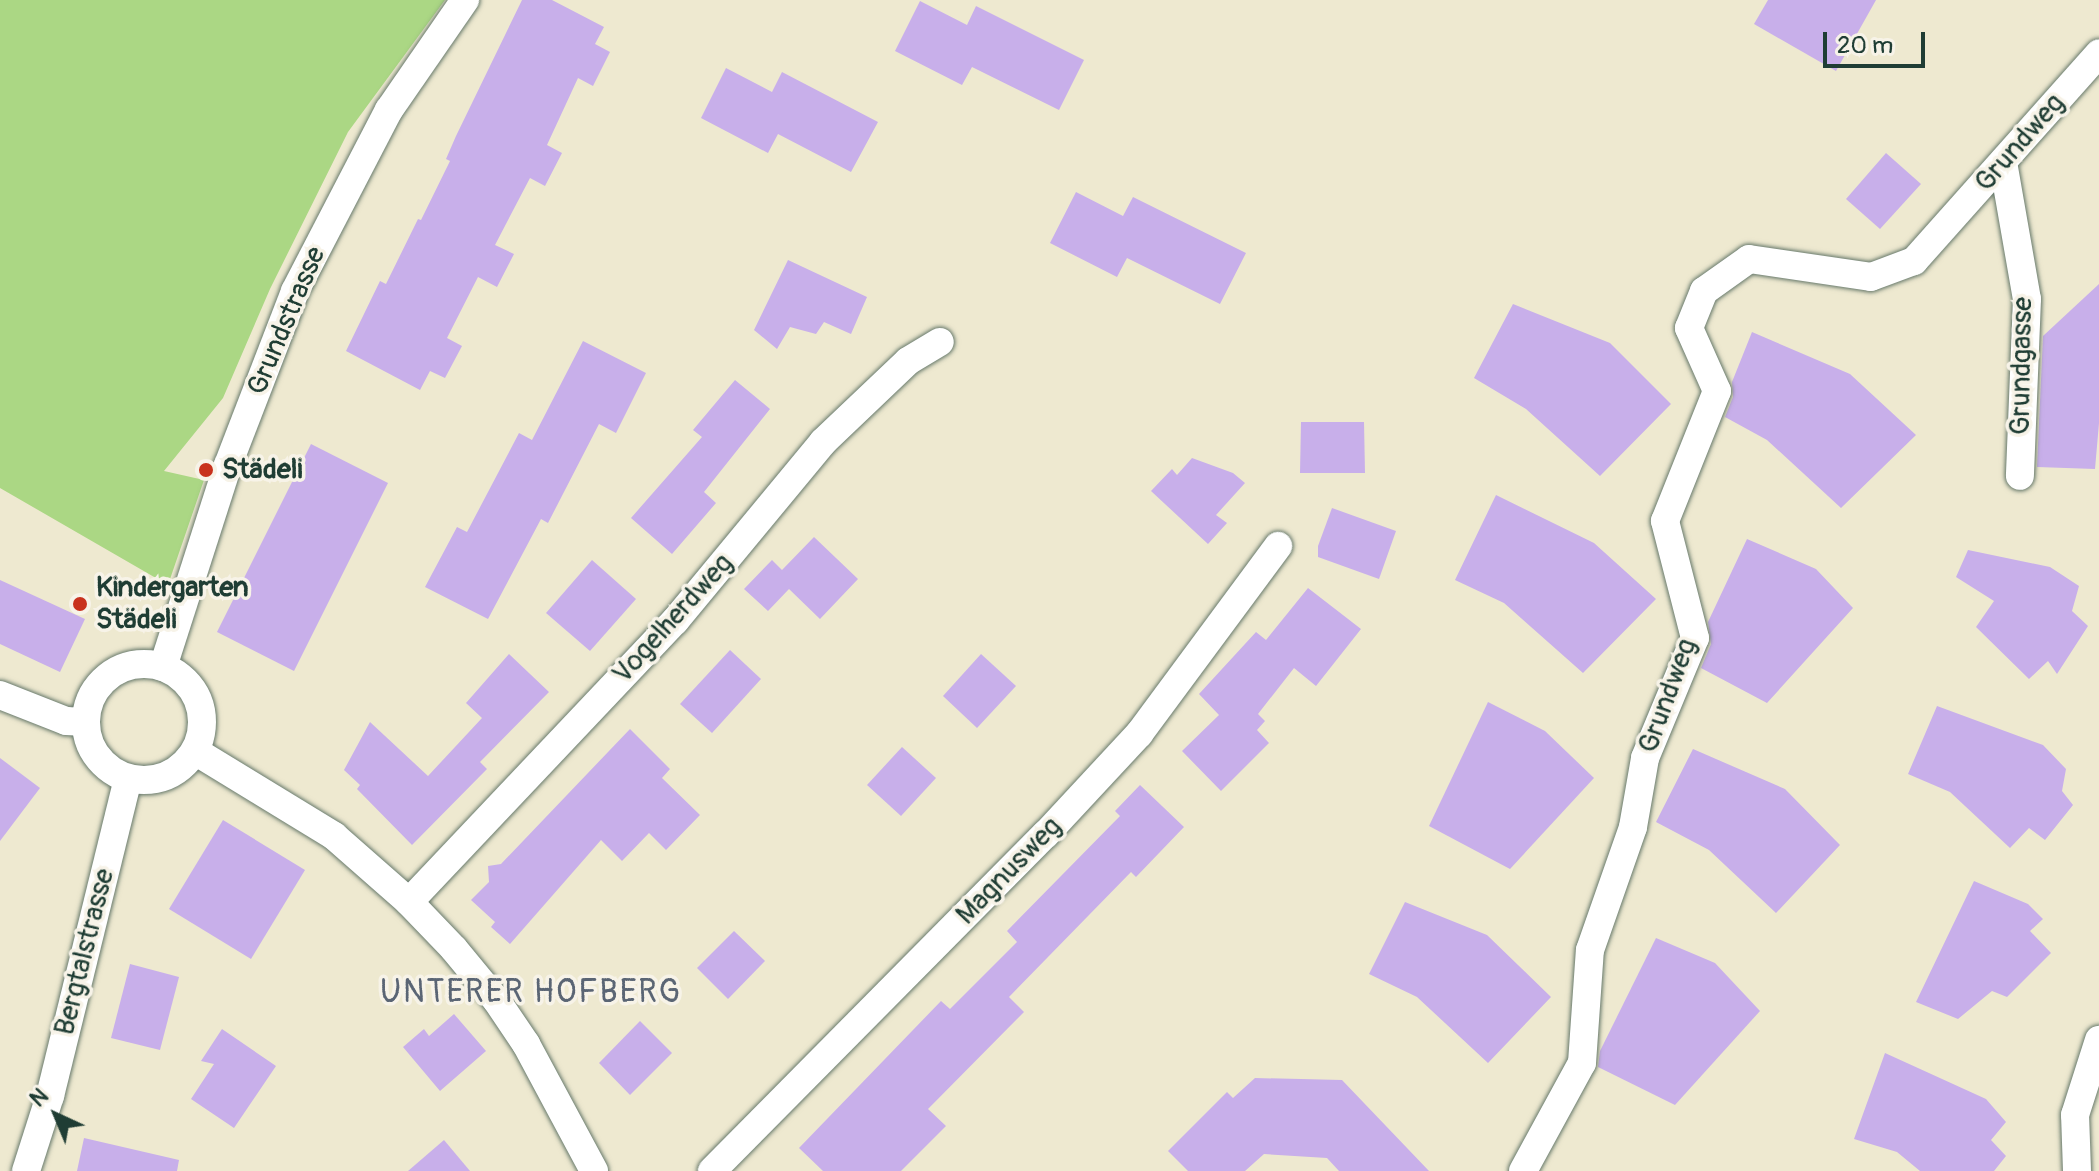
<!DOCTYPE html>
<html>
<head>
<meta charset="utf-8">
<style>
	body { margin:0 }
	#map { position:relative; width:2099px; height:1171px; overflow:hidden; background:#eee9d0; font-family:Pangolin,sans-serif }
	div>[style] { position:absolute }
	.green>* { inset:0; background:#abd784 }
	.building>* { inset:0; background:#c8afea }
	.roads { filter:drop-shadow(0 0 2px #67796b) drop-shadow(0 0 2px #67796b) }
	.minor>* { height:28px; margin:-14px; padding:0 14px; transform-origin:14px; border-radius:14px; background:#fff }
	.minor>.ring { margin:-14px; padding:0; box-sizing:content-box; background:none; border:28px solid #fff; border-radius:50% }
	.dots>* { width:22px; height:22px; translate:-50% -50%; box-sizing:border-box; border:4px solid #f7f3e8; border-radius:50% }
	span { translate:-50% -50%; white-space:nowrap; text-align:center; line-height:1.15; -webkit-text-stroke:7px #f7f3e8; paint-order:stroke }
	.street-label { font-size:28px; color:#1f3d34 }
	.poi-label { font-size:28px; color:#1f3d34; font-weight:700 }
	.left { translate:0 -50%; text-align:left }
	.quarter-label { font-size:32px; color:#5a6574; letter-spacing:2px }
	.north { position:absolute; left:16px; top:1075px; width:80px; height:80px; -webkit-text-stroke:6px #f7f3e8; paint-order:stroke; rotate:316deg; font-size:22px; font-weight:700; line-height:32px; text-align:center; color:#1f3d34 }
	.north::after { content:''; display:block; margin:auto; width:28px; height:36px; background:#1f3d34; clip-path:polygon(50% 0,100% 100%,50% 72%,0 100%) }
	.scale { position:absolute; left:1823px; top:32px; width:102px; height:36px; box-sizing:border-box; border:4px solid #1f3d34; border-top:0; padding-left:10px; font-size:24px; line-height:28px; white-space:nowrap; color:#1f3d34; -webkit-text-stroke:6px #f7f3e8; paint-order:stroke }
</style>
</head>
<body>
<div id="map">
	<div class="green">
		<div style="clip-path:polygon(0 0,445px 0,348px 132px,270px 289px,223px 398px,164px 471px,204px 480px,168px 585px,0 488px)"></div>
	</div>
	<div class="building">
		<div style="clip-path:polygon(522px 0,552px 0,604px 27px,595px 44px,610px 52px,593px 86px,578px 78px,547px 145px,562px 153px,545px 186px,530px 178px,495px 245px,514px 254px,497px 287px,478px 277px,447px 338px,462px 346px,445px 378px,430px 371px,420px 390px,346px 351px,380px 281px,386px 284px,418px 219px,421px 220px,450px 161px,446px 159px,456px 136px)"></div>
		<div style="clip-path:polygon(1768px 0,1876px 0,1836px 71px,1754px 24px)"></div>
		<div style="clip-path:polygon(920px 1px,967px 25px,976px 6px,1084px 60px,1059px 110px,972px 67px,962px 85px,895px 51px)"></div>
		<div style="clip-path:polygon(726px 68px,772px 92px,782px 72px,878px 122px,851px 172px,778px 134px,768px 153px,701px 118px)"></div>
		<div style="clip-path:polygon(1886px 153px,1921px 184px,1880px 229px,1846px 199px)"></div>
		<div style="clip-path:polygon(1076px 192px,1123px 216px,1133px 197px,1246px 253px,1220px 304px,1127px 258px,1117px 277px,1050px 243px)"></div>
		<div style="clip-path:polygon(788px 260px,867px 297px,851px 334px,824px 322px,816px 334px,790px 327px,777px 349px,754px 330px)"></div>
		<div style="clip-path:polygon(2099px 284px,2099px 423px,2095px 469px,2037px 467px,2043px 336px)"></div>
		<div style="clip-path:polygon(1513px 304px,1610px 343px,1671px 404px,1600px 476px,1526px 409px,1474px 378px)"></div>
		<div style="clip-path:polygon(1752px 332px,1850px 374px,1916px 435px,1841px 508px,1767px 440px,1725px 417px,1733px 397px,1732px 382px)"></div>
		<div style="clip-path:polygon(583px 341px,646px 373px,616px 433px,599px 424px,548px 523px,541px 519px,488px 619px,425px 587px,457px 527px,467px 532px,519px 433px,532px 440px)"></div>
		<div style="clip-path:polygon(735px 380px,770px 409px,704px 492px,716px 503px,672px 554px,631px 518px,702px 437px,693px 430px)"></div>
		<div style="clip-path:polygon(1301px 422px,1364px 422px,1365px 473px,1300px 473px)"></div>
		<div style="clip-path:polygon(311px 444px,388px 483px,294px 671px,217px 632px)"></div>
		<div style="clip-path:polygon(1192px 458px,1233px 473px,1245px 483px,1216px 515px,1227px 523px,1208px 544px,1151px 491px,1172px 469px,1177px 475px)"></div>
		<div style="clip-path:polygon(1496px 495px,1594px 543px,1656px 599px,1583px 673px,1504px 603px,1455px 580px)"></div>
		<div style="clip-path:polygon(1332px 508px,1396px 531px,1379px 579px,1318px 557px,1318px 546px)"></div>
		<div style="clip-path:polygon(814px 537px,858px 579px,820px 619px,789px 589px,768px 611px,744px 589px,772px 560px,782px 570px)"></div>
		<div style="clip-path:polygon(1747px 539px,1816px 569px,1853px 608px,1767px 703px,1701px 668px,1711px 644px,1708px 622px)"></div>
		<div style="clip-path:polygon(1968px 550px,2050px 567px,2079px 586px,2072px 611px,2088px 626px,2057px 674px,2048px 661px,2029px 679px,1976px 627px,1994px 601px,1956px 577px)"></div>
		<div style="clip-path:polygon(592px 560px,636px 599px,590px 651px,546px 613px)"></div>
		<div style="clip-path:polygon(0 580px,85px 619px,60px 672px,0 644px)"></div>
		<div style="clip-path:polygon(1308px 588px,1361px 629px,1316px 686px,1294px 668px,1258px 714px,1265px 721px,1257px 730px,1269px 743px,1221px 791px,1182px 751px,1219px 715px,1199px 694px,1256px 632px,1266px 640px)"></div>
		<div style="clip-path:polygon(730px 650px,761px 679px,712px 733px,680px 704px)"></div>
		<div style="clip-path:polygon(509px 654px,549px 692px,480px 762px,487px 769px,412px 845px,357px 789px,360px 785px,344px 770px,370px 722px,428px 776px,482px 718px,466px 703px)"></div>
		<div style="clip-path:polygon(981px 654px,1016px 686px,977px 728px,943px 696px)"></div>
		<div style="clip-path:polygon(1488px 702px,1545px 731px,1594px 778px,1510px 869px,1429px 826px)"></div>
		<div style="clip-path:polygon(1937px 706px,2043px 745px,2066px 769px,2062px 791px,2073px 805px,2045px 840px,2029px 828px,2010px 848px,1950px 792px,1908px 774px)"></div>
		<div style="clip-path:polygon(630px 729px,670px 769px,662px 778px,700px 815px,666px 850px,649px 833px,622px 861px,601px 840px,510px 944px,491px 927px,495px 922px,471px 900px,489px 882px,488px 866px,501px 864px)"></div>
		<div style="clip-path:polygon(902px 747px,936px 778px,901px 816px,867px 785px)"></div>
		<div style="clip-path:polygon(1693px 749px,1785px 789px,1840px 845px,1776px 913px,1709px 850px,1656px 822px)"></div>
		<div style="clip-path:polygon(0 758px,40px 788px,0 841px)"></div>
		<div style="clip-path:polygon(1140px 785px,1184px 827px,1136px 877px,1131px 872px,1009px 997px,1024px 1012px,928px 1109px,946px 1126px,901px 1171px,823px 1171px,799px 1148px,941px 1001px,950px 1009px,1017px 942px,1007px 931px,1120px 816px,1115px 811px)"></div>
		<div style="clip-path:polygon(223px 820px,305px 870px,251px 959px,169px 909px)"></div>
		<div style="clip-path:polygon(1974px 881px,2028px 904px,2043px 919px,2030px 931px,2051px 953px,2007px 997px,1992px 991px,1958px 1019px,1916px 1002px)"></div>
		<div style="clip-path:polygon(1405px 902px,1487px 935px,1551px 997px,1488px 1063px,1417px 997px,1369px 974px)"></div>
		<div style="clip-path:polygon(734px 931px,765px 961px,728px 999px,697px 968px)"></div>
		<div style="clip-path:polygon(1656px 938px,1715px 963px,1760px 1011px,1675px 1105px,1598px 1067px,1600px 1051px)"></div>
		<div style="clip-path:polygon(130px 964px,179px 977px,160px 1050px,111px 1038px)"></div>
		<div style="clip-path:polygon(454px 1014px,486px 1051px,440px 1091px,403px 1047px,424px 1029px,429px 1036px)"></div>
		<div style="clip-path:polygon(640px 1021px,672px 1053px,630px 1095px,599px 1063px)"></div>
		<div style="clip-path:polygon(222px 1029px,276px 1066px,234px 1128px,191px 1099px,214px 1064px,201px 1061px)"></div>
		<div style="clip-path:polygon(1885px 1053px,1986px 1099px,2006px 1122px,1991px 1140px,2006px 1156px,1994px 1171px,1920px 1171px,1897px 1152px,1854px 1139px)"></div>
		<div style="clip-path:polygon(1255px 1078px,1342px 1080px,1429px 1171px,1339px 1171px,1327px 1158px,1264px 1154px,1245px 1171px,1188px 1171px,1168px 1151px,1227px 1092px,1233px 1098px)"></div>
		<div style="clip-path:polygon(84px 1138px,179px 1160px,177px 1171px,77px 1171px)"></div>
		<div style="clip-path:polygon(444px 1140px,470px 1171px,408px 1171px)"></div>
	</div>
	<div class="roads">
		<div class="minor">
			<div style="left:2003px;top:162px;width:139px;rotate:80.1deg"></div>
			<div style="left:2027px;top:299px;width:177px;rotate:92.3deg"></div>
			<div class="ring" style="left:86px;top:664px;width:88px;height:88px"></div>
			<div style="left:163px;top:667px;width:212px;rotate:-72.2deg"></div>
			<div style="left:228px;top:465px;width:186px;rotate:-68.9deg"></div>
			<div style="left:295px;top:291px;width:204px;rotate:-62.6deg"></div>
			<div style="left:389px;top:110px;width:134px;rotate:-55.4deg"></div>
			<div style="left:0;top:695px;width:71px;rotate:21.5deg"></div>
			<div style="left:66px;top:721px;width:20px;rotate:3deg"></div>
			<div style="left:195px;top:751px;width:163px;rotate:31.4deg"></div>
			<div style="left:334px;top:836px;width:100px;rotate:41.3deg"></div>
			<div style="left:409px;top:902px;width:65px;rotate:46.2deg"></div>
			<div style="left:454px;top:949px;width:67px;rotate:50.4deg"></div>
			<div style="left:497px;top:1001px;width:52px;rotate:56deg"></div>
			<div style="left:526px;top:1044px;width:144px;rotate:61.8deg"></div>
			<div style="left:409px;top:902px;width:387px;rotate:-46.6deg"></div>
			<div style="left:675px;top:621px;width:232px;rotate:-50.4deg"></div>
			<div style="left:823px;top:442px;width:117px;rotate:-43.6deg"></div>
			<div style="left:908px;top:361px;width:37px;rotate:-31deg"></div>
			<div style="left:26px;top:1171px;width:79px;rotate:-72.3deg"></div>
			<div style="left:50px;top:1096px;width:327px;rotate:-76.2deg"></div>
			<div style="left:712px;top:1171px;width:474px;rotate:-45.3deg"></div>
			<div style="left:1046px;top:834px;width:137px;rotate:-47.1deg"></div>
			<div style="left:1139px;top:734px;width:234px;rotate:-53.5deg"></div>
			<div style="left:1523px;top:1171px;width:123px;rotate:-61.4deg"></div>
			<div style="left:1582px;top:1063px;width:113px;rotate:-86deg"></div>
			<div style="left:1590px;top:950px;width:130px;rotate:-70.7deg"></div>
			<div style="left:1633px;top:827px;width:70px;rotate:-80.1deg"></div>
			<div style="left:1645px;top:758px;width:130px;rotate:-67.4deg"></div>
			<div style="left:1695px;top:638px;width:121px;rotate:-104.4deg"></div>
			<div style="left:1665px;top:521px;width:140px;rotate:-68.2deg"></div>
			<div style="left:1717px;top:391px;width:69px;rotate:-114deg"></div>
			<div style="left:1689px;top:328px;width:40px;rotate:-68deg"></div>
			<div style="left:1704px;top:291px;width:55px;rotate:-35.4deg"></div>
			<div style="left:1749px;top:259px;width:123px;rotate:8.4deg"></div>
			<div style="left:1871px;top:277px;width:46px;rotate:-20.4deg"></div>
			<div style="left:1914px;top:261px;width:278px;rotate:-48.3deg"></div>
			<div style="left:2077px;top:1171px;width:56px;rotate:-92deg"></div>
			<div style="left:2075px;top:1115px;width:79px;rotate:-72.3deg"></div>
		</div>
	</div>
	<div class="dots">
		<div style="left:206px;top:470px;background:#c8321e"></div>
		<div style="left:80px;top:604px;background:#c8321e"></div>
	</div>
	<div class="street-label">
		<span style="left:2020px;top:143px;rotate:-49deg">Grundweg</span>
		<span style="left:287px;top:321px;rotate:-67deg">Grundstrasse</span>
		<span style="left:2022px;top:366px;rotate:-89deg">Grundgasse</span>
		<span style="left:673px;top:619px;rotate:-48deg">Vogelherdweg</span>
		<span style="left:1668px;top:696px;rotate:-70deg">Grundweg</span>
		<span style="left:1009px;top:871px;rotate:-46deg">Magnusweg</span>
		<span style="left:85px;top:952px;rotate:-76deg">Bergtalstrasse</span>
	</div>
	<div class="poi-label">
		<span class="left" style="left:222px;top:470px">Städeli</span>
		<span class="left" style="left:96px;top:604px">Kindergarten<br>Städeli</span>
	</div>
	<div class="quarter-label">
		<span style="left:531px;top:992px">UNTERER HOFBERG</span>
	</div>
	<div class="north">N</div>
	<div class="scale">20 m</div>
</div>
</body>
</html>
